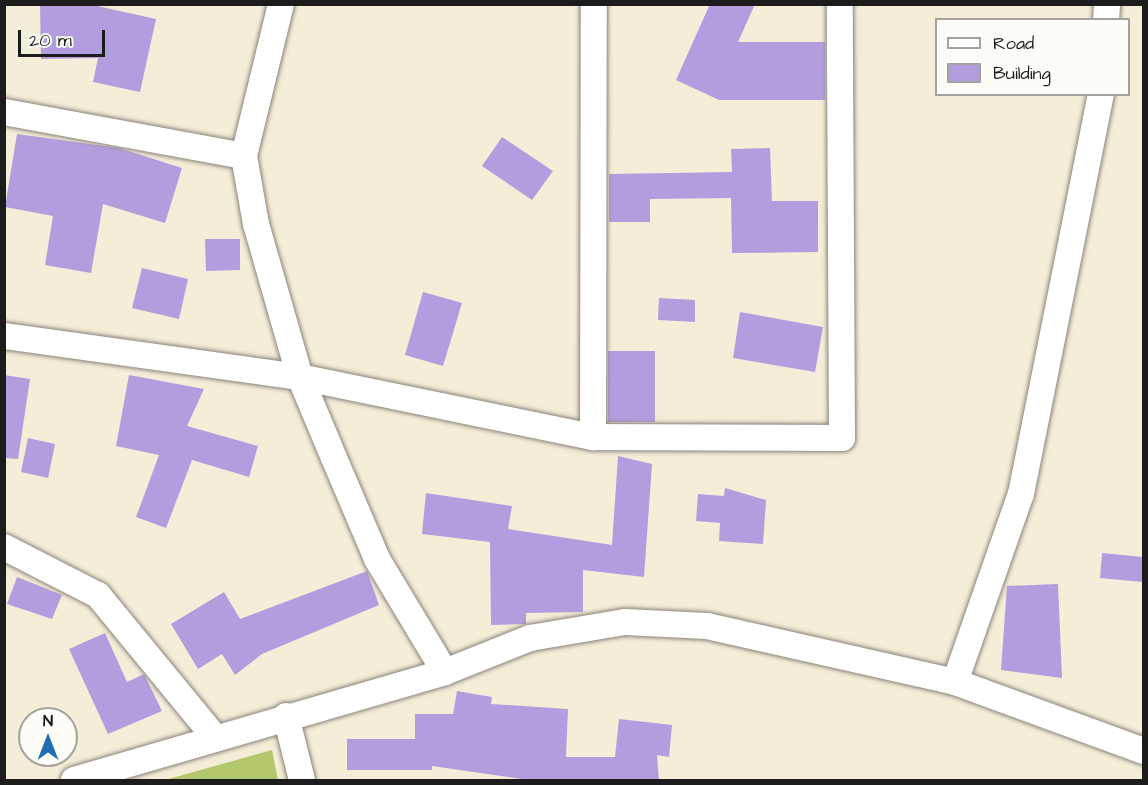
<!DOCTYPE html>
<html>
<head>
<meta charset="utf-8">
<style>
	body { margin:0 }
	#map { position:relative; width:1148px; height:785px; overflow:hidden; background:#f4edd8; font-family:"Architects Daughter",sans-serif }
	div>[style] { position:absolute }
	.green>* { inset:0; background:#b3c86c }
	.building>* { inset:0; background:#b29ede }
	.roads { filter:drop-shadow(0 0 2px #88847a) drop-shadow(0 0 2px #88847a) }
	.minor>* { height:26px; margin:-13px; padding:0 13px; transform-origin:13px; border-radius:13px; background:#fff }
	span { translate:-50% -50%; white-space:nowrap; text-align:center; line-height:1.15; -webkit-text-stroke:4.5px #fdfcf7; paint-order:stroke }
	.frame { position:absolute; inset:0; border:6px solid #1c1c1c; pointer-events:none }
	.legend { position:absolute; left:935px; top:18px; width:195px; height:78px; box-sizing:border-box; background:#fdfcf7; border:2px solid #a3a29f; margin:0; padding:8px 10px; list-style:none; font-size:18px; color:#1c1c1c }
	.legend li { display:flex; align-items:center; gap:12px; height:30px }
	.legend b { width:30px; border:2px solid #a3a29f }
	.north { position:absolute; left:18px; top:707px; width:60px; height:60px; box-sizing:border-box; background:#fdfcf7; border:2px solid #a3a29f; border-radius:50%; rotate:0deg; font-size:16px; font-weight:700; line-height:24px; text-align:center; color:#1c1c1c }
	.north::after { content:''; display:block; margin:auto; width:21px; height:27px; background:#1f6fb2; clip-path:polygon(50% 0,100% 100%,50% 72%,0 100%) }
	.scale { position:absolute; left:18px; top:30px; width:87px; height:27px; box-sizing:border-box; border:3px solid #1c1c1c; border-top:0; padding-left:8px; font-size:18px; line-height:21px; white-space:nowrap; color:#1c1c1c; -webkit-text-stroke:4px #fdfcf7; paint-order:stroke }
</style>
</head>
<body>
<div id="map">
	<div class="green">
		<div style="clip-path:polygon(272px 750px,278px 780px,165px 780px)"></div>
	</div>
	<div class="building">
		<div style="clip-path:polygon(40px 4px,88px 4px,156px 19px,140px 92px,93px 82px,98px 58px,41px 59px)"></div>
		<div style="clip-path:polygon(710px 4px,755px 4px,738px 42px,825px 42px,825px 100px,719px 100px,676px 80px)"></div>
		<div style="clip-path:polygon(17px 134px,119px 148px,182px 168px,165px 223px,103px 204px,91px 273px,45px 265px,53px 216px,5px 207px)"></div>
		<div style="clip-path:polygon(502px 137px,553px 171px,532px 200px,482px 166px)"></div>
		<div style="clip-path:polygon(770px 148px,772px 201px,818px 201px,818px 252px,732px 253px,731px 198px,650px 199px,650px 222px,609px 222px,609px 174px,732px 172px,731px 149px)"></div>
		<div style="clip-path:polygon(205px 239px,240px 239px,240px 270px,206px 271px)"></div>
		<div style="clip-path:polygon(142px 268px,188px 279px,179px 319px,132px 308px)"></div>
		<div style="clip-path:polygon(423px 292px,462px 303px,443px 366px,405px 355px)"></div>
		<div style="clip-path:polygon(659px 298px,695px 300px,695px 322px,658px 320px)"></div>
		<div style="clip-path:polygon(740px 312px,823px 327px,815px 372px,733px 358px)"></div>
		<div style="clip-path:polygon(608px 351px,655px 351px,655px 422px,608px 422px)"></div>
		<div style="clip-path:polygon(4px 375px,30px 379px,18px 459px,4px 458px)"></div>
		<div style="clip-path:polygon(129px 375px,204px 389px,187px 426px,258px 446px,249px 477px,192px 460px,166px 528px,136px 517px,159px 455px,116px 446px)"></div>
		<div style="clip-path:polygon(28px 438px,55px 444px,48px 478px,21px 472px)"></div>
		<div style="clip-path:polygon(618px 456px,652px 464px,644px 577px,583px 570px,583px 612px,526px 613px,526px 624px,491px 625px,490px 542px,422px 534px,426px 493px,512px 506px,508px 529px,612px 545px)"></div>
		<div style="clip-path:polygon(725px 488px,766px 500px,763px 544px,719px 541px,720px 523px,696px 521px,698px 494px,724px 496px)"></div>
		<div style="clip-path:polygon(1102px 553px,1143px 557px,1143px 582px,1100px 578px)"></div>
		<div style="clip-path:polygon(367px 571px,379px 605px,262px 654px,235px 675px,222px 654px,198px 669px,171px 624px,224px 592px,240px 619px)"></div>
		<div style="clip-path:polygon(17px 577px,62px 595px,52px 619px,7px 604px)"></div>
		<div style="clip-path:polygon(1058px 584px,1062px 678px,1001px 670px,1007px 586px)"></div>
		<div style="clip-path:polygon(105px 633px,127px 682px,144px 674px,162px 711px,108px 734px,69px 649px)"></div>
		<div style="clip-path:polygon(457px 691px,492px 697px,491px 704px,568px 709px,566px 757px,615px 757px,619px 719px,672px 725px,669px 757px,657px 755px,659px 780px,529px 780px,432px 766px,432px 770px,347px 770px,347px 739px,415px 739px,415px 714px,453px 714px)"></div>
	</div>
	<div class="roads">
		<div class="minor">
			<div style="left:281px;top:4px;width:156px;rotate:103.7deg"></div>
			<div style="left:244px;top:156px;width:69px;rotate:80deg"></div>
			<div style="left:256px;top:224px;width:159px;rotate:74deg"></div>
			<div style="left:300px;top:377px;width:88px;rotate:67.2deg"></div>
			<div style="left:334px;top:458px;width:110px;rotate:66.9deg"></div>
			<div style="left:377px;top:559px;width:132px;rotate:59deg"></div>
			<div style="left:1106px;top:20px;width:16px;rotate:-86deg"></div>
			<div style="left:4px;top:112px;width:244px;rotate:10.4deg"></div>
			<div style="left:4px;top:336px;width:299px;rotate:7.9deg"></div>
			<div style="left:300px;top:377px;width:299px;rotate:11.6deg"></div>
			<div style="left:593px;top:437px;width:249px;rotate:0.2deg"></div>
			<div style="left:842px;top:438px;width:434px;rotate:-90.3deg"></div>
			<div style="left:593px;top:437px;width:433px;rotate:-89.9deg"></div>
			<div style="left:4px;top:547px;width:106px;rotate:27.1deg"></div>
			<div style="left:98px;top:595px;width:183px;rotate:50.6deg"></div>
			<div style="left:955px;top:682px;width:199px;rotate:-70.7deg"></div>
			<div style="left:1021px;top:494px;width:408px;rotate:-78.7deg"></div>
			<div style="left:286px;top:716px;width:66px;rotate:76deg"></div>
			<div style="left:74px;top:780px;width:386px;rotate:-16.2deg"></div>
			<div style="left:445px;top:672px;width:92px;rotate:-21.8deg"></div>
			<div style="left:530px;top:638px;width:96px;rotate:-9.6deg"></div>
			<div style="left:625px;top:622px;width:82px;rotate:2.8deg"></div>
			<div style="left:707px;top:626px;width:254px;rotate:12.7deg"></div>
			<div style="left:955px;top:682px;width:201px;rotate:20.1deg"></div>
		</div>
	</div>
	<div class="frame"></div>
	<ul class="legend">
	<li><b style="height:8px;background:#fff"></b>Road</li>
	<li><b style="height:16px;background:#b29ede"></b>Building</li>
	</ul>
	<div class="north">N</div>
	<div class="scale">20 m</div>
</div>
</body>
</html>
